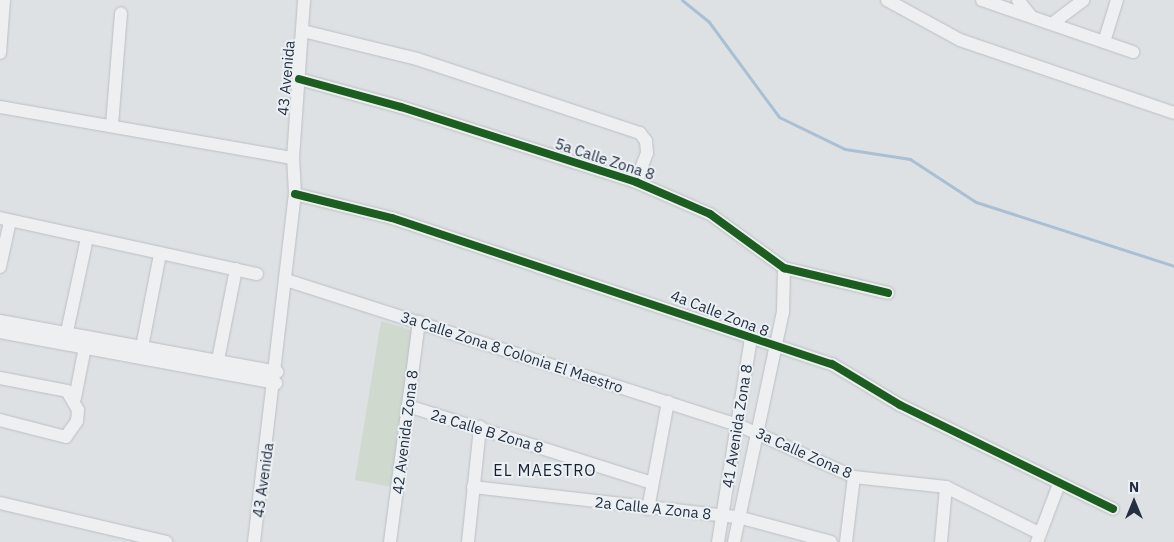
<!DOCTYPE html>
<html>
<head>
<meta charset="utf-8">
<style>
	body { margin:0 }
	#map { position:relative; width:1174px; height:542px; overflow:hidden; background:#dee1e4; font-family:"IBM Plex Sans",sans-serif }
	div>[style] { position:absolute }
	.green>* { inset:0; background:#cfd9ce }
	.stream>* { height:3px; margin:-1.5px; padding:0 1.5px; transform-origin:1.5px; border-radius:1.5px; background:#a9bfd3 }
	.roads { filter:drop-shadow(0 0 1px #bcbfc2) drop-shadow(0 0 1px #bcbfc2) }
	.minor>* { height:12px; margin:-6px; padding:0 6px; transform-origin:6px; border-radius:6px; background:#edeff1 }
	.cycleway>* { height:8px; margin:-4px; padding:0 4px; transform-origin:4px; border-radius:4px; background:#1b5e20 }
	span { translate:-50% -50%; white-space:nowrap; text-align:center; line-height:1.15; -webkit-text-stroke:4px #ebf0f5; paint-order:stroke }
	.street-label { font-size:15px; color:#242f3f }
	.neighbourhood-label { font-size:16px; color:#17202f; letter-spacing:1px }
	.north { position:absolute; left:1109px; top:477px; width:50px; height:50px; -webkit-text-stroke:4px #ebf0f5; paint-order:stroke; rotate:0deg; font-size:14px; font-weight:700; line-height:20px; text-align:center; color:#242f3f }
	.north::after { content:''; display:block; margin:auto; width:18px; height:22px; background:#242f3f; clip-path:polygon(50% 0,100% 100%,50% 72%,0 100%) }
</style>
</head>
<body>
<div id="map">
	<div class="green">
		<div style="clip-path:polygon(381px 321px,418px 332px,397px 488px,355px 480px)"></div>
	</div>
	<div class="stream">
		<div style="left:682px;top:0;width:35px;rotate:39deg"></div>
		<div style="left:709px;top:22px;width:118px;rotate:53.6deg"></div>
		<div style="left:779px;top:117px;width:73px;rotate:25.9deg"></div>
		<div style="left:845px;top:149px;width:66px;rotate:8.7deg"></div>
		<div style="left:910px;top:159px;width:79px;rotate:33.1deg"></div>
		<div style="left:976px;top:202px;width:208px;rotate:17.9deg"></div>
	</div>
	<div class="roads">
		<div class="minor">
			<div style="left:887px;top:0;width:83px;rotate:28.7deg"></div>
			<div style="left:960px;top:40px;width:226px;rotate:18.8deg"></div>
			<div style="left:982px;top:0;width:160px;rotate:19deg"></div>
			<div style="left:1018px;top:0;width:19px;rotate:51deg"></div>
			<div style="left:1053px;top:23px;width:38px;rotate:-37deg"></div>
			<div style="left:303px;top:31px;width:117px;rotate:13.8deg"></div>
			<div style="left:417px;top:59px;width:235px;rotate:18.4deg"></div>
			<div style="left:640px;top:133px;width:10px;rotate:53deg"></div>
			<div style="left:646px;top:141px;width:12px;rotate:85deg"></div>
			<div style="left:647px;top:153px;width:31px;rotate:111deg"></div>
			<div style="left:1104px;top:42px;width:44px;rotate:-72.8deg"></div>
			<div style="left:0;top:53px;width:53px;rotate:-85.7deg"></div>
			<div style="left:299px;top:79px;width:106px;rotate:15.4deg"></div>
			<div style="left:401px;top:107px;width:247px;rotate:17.7deg"></div>
			<div style="left:636px;top:182px;width:81px;rotate:23.4deg"></div>
			<div style="left:710px;top:214px;width:92px;rotate:36.1deg"></div>
			<div style="left:784px;top:268px;width:107px;rotate:13.5deg"></div>
			<div style="left:0;top:107px;width:297px;rotate:9.9deg"></div>
			<div style="left:112px;top:125px;width:112px;rotate:-85.4deg"></div>
			<div style="left:295px;top:194px;width:100px;rotate:13.9deg"></div>
			<div style="left:392px;top:218px;width:464px;rotate:18.4deg"></div>
			<div style="left:832px;top:364px;width:79px;rotate:31.1deg"></div>
			<div style="left:900px;top:405px;width:237px;rotate:26deg"></div>
			<div style="left:0;top:218px;width:263px;rotate:12.3deg"></div>
			<div style="left:0;top:267px;width:47px;rotate:-77.7deg"></div>
			<div style="left:286px;top:280px;width:475px;rotate:17.8deg"></div>
			<div style="left:738px;top:425px;width:127px;rotate:24.1deg"></div>
			<div style="left:854px;top:477px;width:93px;rotate:6.2deg"></div>
			<div style="left:946px;top:487px;width:104px;rotate:26.3deg"></div>
			<div style="left:0;top:321px;width:282px;rotate:10.4deg"></div>
			<div style="left:0;top:332px;width:281px;rotate:10.5deg"></div>
			<div style="left:65px;top:341px;width:105px;rotate:-77.9deg"></div>
			<div style="left:141px;top:352px;width:100px;rotate:-79deg"></div>
			<div style="left:216px;top:370px;width:103px;rotate:-78.8deg"></div>
			<div style="left:0;top:378px;width:68px;rotate:11deg"></div>
			<div style="left:67px;top:391px;width:22px;rotate:60deg"></div>
			<div style="left:78px;top:410px;width:11px;rotate:95deg"></div>
			<div style="left:77px;top:421px;width:19px;rotate:125deg"></div>
			<div style="left:66px;top:437px;width:68px;rotate:-165.6deg"></div>
			<div style="left:75px;top:398px;width:52px;rotate:-78.9deg"></div>
			<div style="left:408px;top:406px;width:256px;rotate:17.5deg"></div>
			<div style="left:473px;top:487px;width:267px;rotate:6.5deg"></div>
			<div style="left:738px;top:517px;width:96px;rotate:15deg"></div>
			<div style="left:0;top:503px;width:171px;rotate:13.2deg"></div>
			<div style="left:648px;top:509px;width:109px;rotate:-79.4deg"></div>
			<div style="left:254px;top:542px;width:350px;rotate:-83.3deg"></div>
			<div style="left:295px;top:194px;width:36px;rotate:-93deg"></div>
			<div style="left:293px;top:158px;width:158px;rotate:-86deg"></div>
			<div style="left:390px;top:542px;width:222px;rotate:-82.5deg"></div>
			<div style="left:468px;top:542px;width:116px;rotate:-84deg"></div>
			<div style="left:718px;top:542px;width:206px;rotate:-80.8deg"></div>
			<div style="left:734px;top:542px;width:235px;rotate:-78deg"></div>
			<div style="left:783px;top:312px;width:44px;rotate:-88.7deg"></div>
			<div style="left:846px;top:542px;width:65px;rotate:-83deg"></div>
			<div style="left:941px;top:542px;width:55px;rotate:-84.8deg"></div>
			<div style="left:1037px;top:542px;width:62px;rotate:-69.2deg"></div>
		</div>
	</div>
	<div class="cycleway">
		<div style="left:299px;top:79px;width:106px;rotate:15.4deg"></div>
		<div style="left:401px;top:107px;width:247px;rotate:17.7deg"></div>
		<div style="left:636px;top:182px;width:81px;rotate:23.4deg"></div>
		<div style="left:710px;top:214px;width:92px;rotate:36.1deg"></div>
		<div style="left:784px;top:268px;width:107px;rotate:13.5deg"></div>
		<div style="left:295px;top:194px;width:100px;rotate:13.9deg"></div>
		<div style="left:392px;top:218px;width:464px;rotate:18.4deg"></div>
		<div style="left:832px;top:364px;width:79px;rotate:31.1deg"></div>
		<div style="left:900px;top:405px;width:237px;rotate:26deg"></div>
	</div>
	<div class="street-label">
		<span style="left:286px;top:78px;rotate:-85deg">43 Avenida</span>
		<span style="left:605px;top:159px;rotate:18deg">5a Calle Zona 8</span>
		<span style="left:720px;top:313px;rotate:21deg">4a Calle Zona 8</span>
		<span style="left:512px;top:352px;rotate:18deg">3a Calle Zona 8 Colonia El Maestro</span>
		<span style="left:737px;top:426px;rotate:-81deg">41 Avenida Zona 8</span>
		<span style="left:487px;top:431px;rotate:17deg">2a Calle B Zona 8</span>
		<span style="left:405px;top:432px;rotate:-83deg">42 Avenida Zona 8</span>
		<span style="left:804px;top:453px;rotate:24deg">3a Calle Zona 8</span>
		<span style="left:263px;top:480px;rotate:-82deg">43 Avenida</span>
		<span style="left:653px;top:508px;rotate:6deg">2a Calle A Zona 8</span>
	</div>
	<div class="neighbourhood-label">
		<span style="left:545px;top:470px">EL MAESTRO</span>
	</div>
	<div class="north">N</div>
</div>
</body>
</html>
